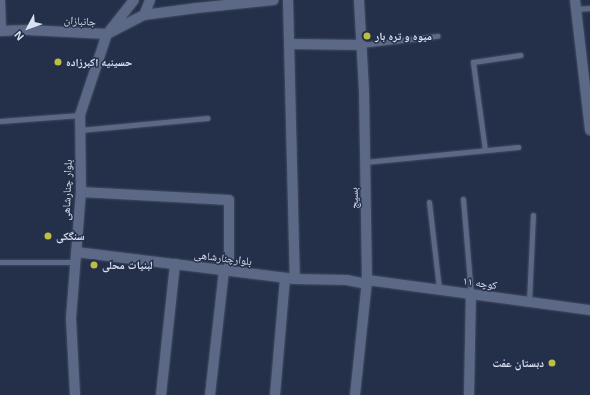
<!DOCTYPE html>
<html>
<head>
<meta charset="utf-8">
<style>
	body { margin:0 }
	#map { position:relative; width:590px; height:395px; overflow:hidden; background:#242f49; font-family:Arial,"Noto Naskh Arabic",sans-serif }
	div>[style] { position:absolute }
	.roads { filter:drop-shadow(0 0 1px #424c61) drop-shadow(0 0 1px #424c61) }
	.service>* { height:5px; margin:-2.5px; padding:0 2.5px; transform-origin:2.5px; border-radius:2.5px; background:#5c6986 }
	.minor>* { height:10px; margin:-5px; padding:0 5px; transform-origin:5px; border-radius:5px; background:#5c6986 }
	.tertiary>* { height:10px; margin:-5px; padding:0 5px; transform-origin:5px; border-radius:5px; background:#5c6986 }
	.dots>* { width:11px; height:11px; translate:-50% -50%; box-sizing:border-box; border:2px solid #242f49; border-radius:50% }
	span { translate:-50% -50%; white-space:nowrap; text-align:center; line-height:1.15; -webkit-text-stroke:3px #242f49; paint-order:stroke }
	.street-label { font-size:11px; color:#d9e1f2 }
	.poi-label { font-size:11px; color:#d9e1f2; font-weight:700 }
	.left { translate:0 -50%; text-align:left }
	.right { translate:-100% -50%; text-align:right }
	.north { position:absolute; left:8px; top:8px; width:40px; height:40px; -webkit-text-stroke:3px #242f49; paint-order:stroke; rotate:229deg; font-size:11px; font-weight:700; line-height:16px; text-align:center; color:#d9e1f2 }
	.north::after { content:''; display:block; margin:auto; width:14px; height:18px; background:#d9e1f2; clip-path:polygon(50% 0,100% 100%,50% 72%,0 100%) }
</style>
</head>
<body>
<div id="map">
	<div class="roads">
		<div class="service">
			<div style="left:576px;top:9px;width:14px;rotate:-4deg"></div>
			<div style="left:361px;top:45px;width:77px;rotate:-6.8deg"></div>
			<div style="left:0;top:121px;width:80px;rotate:-4.3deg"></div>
			<div style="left:80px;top:130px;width:128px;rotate:-5.4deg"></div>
			<div style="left:485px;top:150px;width:89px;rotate:-97.8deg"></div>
			<div style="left:473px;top:62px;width:48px;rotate:-8.5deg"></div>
			<div style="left:365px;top:162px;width:154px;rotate:-5.6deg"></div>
			<div style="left:463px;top:199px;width:95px;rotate:85.2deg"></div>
			<div style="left:429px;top:202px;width:88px;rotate:83.4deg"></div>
			<div style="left:0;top:262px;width:74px"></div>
			<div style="left:529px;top:302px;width:87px;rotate:-87.4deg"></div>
		</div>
		<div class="minor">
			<div style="left:0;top:0;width:31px;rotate:88deg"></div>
			<div style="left:288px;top:0;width:279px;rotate:88.6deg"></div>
			<div style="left:575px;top:0;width:131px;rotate:83.4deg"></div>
			<div style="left:289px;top:44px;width:72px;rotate:0.8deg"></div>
			<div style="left:81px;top:192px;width:148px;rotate:3.1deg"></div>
			<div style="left:229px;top:200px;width:71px;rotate:90deg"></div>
			<div style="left:367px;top:280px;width:225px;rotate:7.7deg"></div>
			<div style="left:161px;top:395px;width:132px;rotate:-83.9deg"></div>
			<div style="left:210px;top:395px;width:126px;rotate:-83.6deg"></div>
			<div style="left:275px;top:395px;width:117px;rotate:-85.1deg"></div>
			<div style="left:469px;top:395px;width:101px;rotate:-88.9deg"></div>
		</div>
		<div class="tertiary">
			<div style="left:144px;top:15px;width:16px;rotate:-68deg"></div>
			<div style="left:0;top:31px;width:28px;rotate:-2deg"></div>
			<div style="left:28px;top:30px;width:79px;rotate:2.9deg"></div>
			<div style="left:107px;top:34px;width:42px;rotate:-27.2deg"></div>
			<div style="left:144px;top:15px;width:53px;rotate:-7.5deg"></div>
			<div style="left:197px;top:8px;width:77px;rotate:-5.9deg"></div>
			<div style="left:76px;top:252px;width:221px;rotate:7deg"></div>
			<div style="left:295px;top:279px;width:52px;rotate:1.1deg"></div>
			<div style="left:347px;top:280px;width:19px;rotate:12deg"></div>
			<div style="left:75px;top:395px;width:77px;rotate:-93deg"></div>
			<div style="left:71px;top:318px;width:126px;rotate:-85.5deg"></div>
			<div style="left:81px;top:192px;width:77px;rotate:-90.7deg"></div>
			<div style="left:80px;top:115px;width:85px;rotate:-71.6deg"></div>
			<div style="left:107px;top:34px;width:43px;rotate:-51.5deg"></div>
			<div style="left:355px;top:395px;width:116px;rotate:-84deg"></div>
			<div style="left:367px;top:280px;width:190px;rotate:-90.9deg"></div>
			<div style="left:364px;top:90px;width:90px;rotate:-93.2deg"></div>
		</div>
	</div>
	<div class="dots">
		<div style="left:367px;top:36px;background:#bdbf43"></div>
		<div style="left:58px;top:62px;background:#bdbf43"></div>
		<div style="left:48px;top:236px;background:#bdbf43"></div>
		<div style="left:94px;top:265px;background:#bdbf43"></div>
		<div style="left:552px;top:363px;background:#bdbf43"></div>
	</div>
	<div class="street-label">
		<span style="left:80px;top:21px;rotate:4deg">جانبازان</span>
		<span style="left:67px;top:190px;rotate:-88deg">بلوار چنارشاهی</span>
		<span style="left:354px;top:198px;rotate:-91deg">بسیج</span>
		<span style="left:223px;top:258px;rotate:7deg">بلوارچنارشاهی</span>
		<span style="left:480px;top:283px;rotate:8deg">کوچه ۱۱</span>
	</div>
	<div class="poi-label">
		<span class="left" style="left:375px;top:36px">میوه و تره بار</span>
		<span class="left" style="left:66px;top:62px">حسینیه اکبرزاده</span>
		<span class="left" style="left:56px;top:236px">سنگکی</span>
		<span class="left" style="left:102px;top:265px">لبنیات محلی</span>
		<span class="right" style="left:544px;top:363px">دبستان عفت</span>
	</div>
	<div class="north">N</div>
</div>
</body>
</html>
